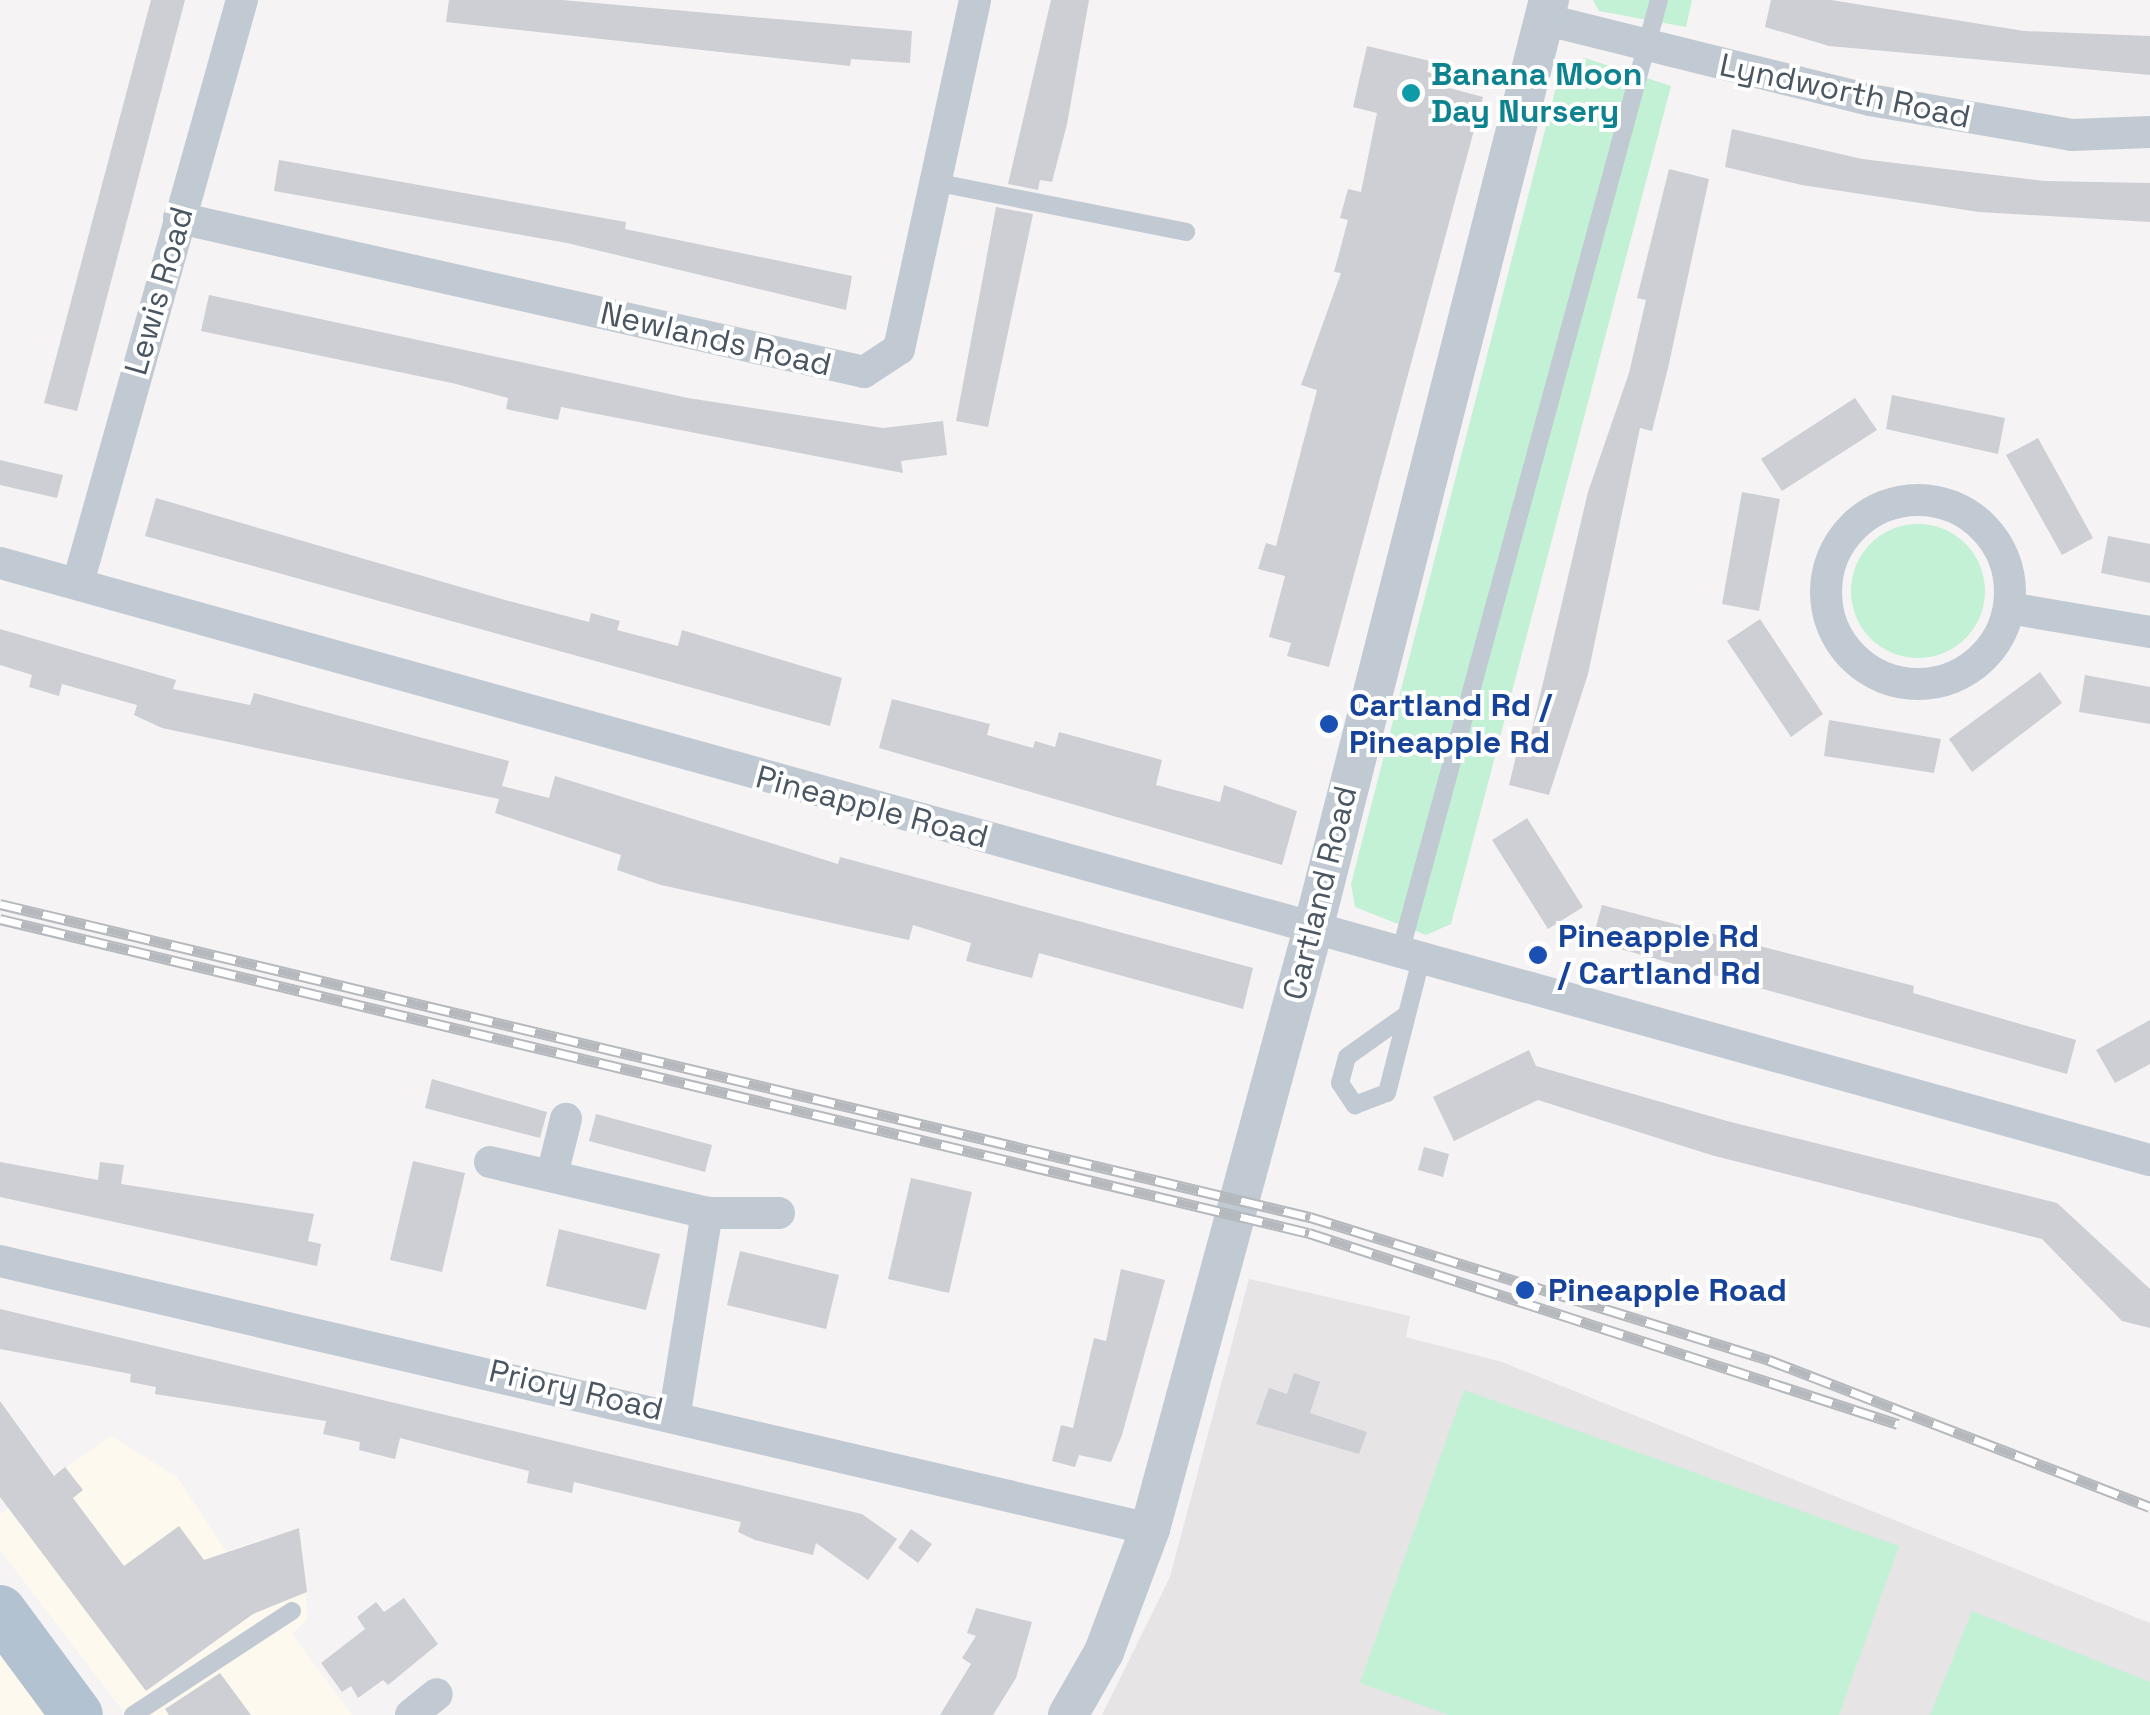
<!DOCTYPE html>
<html>
<head>
<meta charset="utf-8">
<style>
	body { margin:0 }
	#map { position:relative; width:2150px; height:1715px; overflow:hidden; background:#f5f3f3; font-family:"Space Grotesk",sans-serif }
	div>[style] { position:absolute }
	.commercial>* { inset:0; background:#fdf9ef }
	.education>* { inset:0; background:#e6e4e5 }
	.green>* { inset:0; background:#c3f1d5 }
	.round { border-radius:50% }
	.building>* { inset:0; background:#cdcfd5 }
	.service>* { height:18px; margin:-9px; padding:0 9px; transform-origin:9px; border-radius:9px; background:#c1cad2 }
	.minor>* { height:32px; margin:-16px; padding:0 16px; transform-origin:16px; border-radius:16px; background:#c1cad2 }
	.minor>.ring { margin:-16px; padding:0; box-sizing:content-box; background:none; border:32px solid #c1cad2; border-radius:50% }
	.tertiary>* { height:40px; margin:-20px; padding:0 20px; transform-origin:20px; border-radius:20px; background:#c1cad2 }
	.primary>* { height:52px; margin:-26px; padding:0 26px; transform-origin:26px; border-radius:26px; background:#b3c2d1 }
	.rail>* { height:11px; margin-top:-5.5px; transform-origin:0; background:repeating-linear-gradient(90deg,#fff 0 22px,#b5b8bd 0 44px); box-sizing:border-box; border-block:2px solid #b5b8bd }
	.dots>* { width:28px; height:28px; translate:-50% -50%; box-sizing:border-box; border:5px solid #fff; border-radius:50% }
	span { translate:-50% -50%; white-space:nowrap; text-align:center; line-height:1.15; -webkit-text-stroke:8px #fff; paint-order:stroke }
	.culture-label { font-size:32px; color:#0d838f; font-weight:700 }
	.left { translate:0 -50%; text-align:left }
	.street-label { font-size:32px; color:#4a5661 }
	.transit-label { font-size:32px; color:#164399; font-weight:700 }
</style>
</head>
<body>
<div id="map">
	<div class="commercial">
		<div style="clip-path:polygon(111px 1436px,177px 1477px,226px 1551px,299px 1528px,308px 1619px,292px 1634px,352px 1715px,126px 1715px,0 1550px,0 1514px)"></div>
		<div style="clip-path:polygon(0 1646px,48px 1715px,0 1715px)"></div>
	</div>
	<div class="education">
		<div style="clip-path:polygon(1249px 1279px,1410px 1316px,1406px 1337px,1502px 1362px,2150px 1623px,2150px 1715px,1102px 1715px,1170px 1577px)"></div>
	</div>
	<div class="green">
		<div style="clip-path:polygon(1593px 0,1692px 0,1686px 27px,1599px 11px)"></div>
		<div style="clip-path:polygon(1585px 58px,1671px 86px,1451px 924px,1426px 935px,1355px 907px,1351px 884px,1562px 64px)"></div>
		<div class="round" style="left:1851px;top:524px;width:134px;height:134px"></div>
		<div style="clip-path:polygon(1464px 1390px,1899px 1546px,1839px 1715px,1449px 1715px,1360px 1683px)"></div>
		<div style="clip-path:polygon(1972px 1611px,2150px 1682px,2150px 1715px,1930px 1715px)"></div>
	</div>
	<div class="building">
		<div style="clip-path:polygon(151px 0,185px 0,77px 411px,44px 403px)"></div>
		<div style="clip-path:polygon(449px 0,562px 0,912px 31px,910px 63px,851px 59px,850px 66px,446px 22px)"></div>
		<div style="clip-path:polygon(1051px 0,1089px 0,1067px 124px,1052px 182px,1040px 180px,1038px 190px,1008px 184px)"></div>
		<div style="clip-path:polygon(1771px 0,1831px 0,2024px 31px,2150px 36px,2150px 75px,1829px 46px,1765px 27px)"></div>
		<div style="clip-path:polygon(1367px 46px,1430px 61px,1427px 72px,1452px 78px,1449px 88px,1483px 97px,1329px 667px,1287px 656px,1291px 643px,1269px 637px,1285px 576px,1258px 569px,1266px 543px,1276px 546px,1317px 390px,1301px 385px,1341px 273px,1334px 272px,1348px 220px,1340px 218px,1348px 189px,1361px 192px,1377px 113px,1353px 107px)"></div>
		<div style="clip-path:polygon(1732px 129px,1862px 159px,2045px 181px,2150px 183px,2150px 222px,1979px 212px,1802px 185px,1725px 167px)"></div>
		<div style="clip-path:polygon(279px 160px,626px 222px,625px 229px,852px 276px,846px 310px,567px 243px,274px 191px)"></div>
		<div style="clip-path:polygon(1669px 169px,1709px 179px,1668px 368px,1652px 431px,1640px 428px,1588px 674px,1549px 795px,1509px 785px,1522px 732px,1531px 734px,1588px 492px,1629px 373px,1646px 300px,1637px 298px)"></div>
		<div style="clip-path:polygon(996px 207px,1033px 214px,988px 427px,956px 421px)"></div>
		<div style="clip-path:polygon(209px 295px,688px 398px,883px 428px,943px 421px,947px 455px,901px 461px,903px 473px,561px 407px,558px 420px,506px 409px,508px 398px,452px 383px,201px 331px)"></div>
		<div style="clip-path:polygon(1892px 395px,2005px 418px,1998px 454px,1886px 429px)"></div>
		<div style="clip-path:polygon(1855px 398px,1877px 430px,1782px 491px,1761px 459px)"></div>
		<div style="clip-path:polygon(2038px 438px,2093px 538px,2062px 555px,2006px 455px)"></div>
		<div style="clip-path:polygon(0 460px,63px 475px,57px 498px,0 485px)"></div>
		<div style="clip-path:polygon(1742px 492px,1780px 499px,1759px 611px,1722px 604px)"></div>
		<div style="clip-path:polygon(156px 498px,505px 600px,589px 622px,591px 613px,620px 621px,617px 630px,678px 646px,682px 630px,842px 678px,830px 726px,145px 536px)"></div>
		<div style="clip-path:polygon(2108px 536px,2150px 544px,2150px 583px,2101px 573px)"></div>
		<div style="clip-path:polygon(1760px 619px,1823px 714px,1791px 737px,1727px 641px)"></div>
		<div style="clip-path:polygon(0 629px,176px 680px,173px 689px,250px 705px,254px 693px,509px 761px,502px 786px,549px 798px,555px 776px,838px 864px,840px 857px,1253px 968px,1243px 1009px,1039px 953px,1032px 978px,966px 961px,971px 943px,913px 925px,909px 940px,661px 885px,617px 870px,621px 855px,495px 813px,499px 799px,162px 728px,134px 715px,137px 705px,62px 684px,59px 696px,29px 687px,32px 675px,0 665px)"></div>
		<div style="clip-path:polygon(2040px 672px,2062px 703px,1972px 772px,1949px 739px)"></div>
		<div style="clip-path:polygon(2085px 675px,2150px 687px,2150px 724px,2079px 712px)"></div>
		<div style="clip-path:polygon(892px 699px,990px 724px,987px 735px,1033px 748px,1035px 741px,1055px 747px,1059px 732px,1162px 760px,1156px 785px,1220px 802px,1224px 785px,1297px 811px,1282px 865px,879px 748px)"></div>
		<div style="clip-path:polygon(1829px 720px,1941px 739px,1934px 773px,1824px 756px)"></div>
		<div style="clip-path:polygon(1527px 818px,1583px 907px,1548px 929px,1492px 840px)"></div>
		<div style="clip-path:polygon(1602px 905px,1914px 986px,1913px 993px,2076px 1040px,2067px 1074px,1592px 941px)"></div>
		<div style="clip-path:polygon(2150px 1020px,2150px 1064px,2115px 1083px,2096px 1050px)"></div>
		<div style="clip-path:polygon(1529px 1050px,1536px 1066px,1727px 1121px,2057px 1203px,2150px 1289px,2150px 1328px,2122px 1321px,2042px 1239px,1711px 1155px,1538px 1100px,1454px 1141px,1433px 1097px)"></div>
		<div style="clip-path:polygon(432px 1079px,547px 1112px,540px 1138px,425px 1108px)"></div>
		<div style="clip-path:polygon(596px 1114px,712px 1145px,705px 1172px,589px 1141px)"></div>
		<div style="clip-path:polygon(1424px 1147px,1449px 1154px,1443px 1177px,1418px 1170px)"></div>
		<div style="clip-path:polygon(413px 1161px,465px 1173px,442px 1272px,390px 1260px)"></div>
		<div style="clip-path:polygon(0 1162px,98px 1180px,100px 1162px,124px 1165px,121px 1184px,314px 1214px,308px 1241px,321px 1244px,317px 1266px,0 1197px)"></div>
		<div style="clip-path:polygon(911px 1178px,972px 1192px,949px 1293px,888px 1279px)"></div>
		<div style="clip-path:polygon(559px 1229px,660px 1254px,646px 1310px,546px 1286px)"></div>
		<div style="clip-path:polygon(740px 1251px,839px 1275px,826px 1329px,727px 1305px)"></div>
		<div style="clip-path:polygon(1121px 1269px,1165px 1280px,1122px 1435px,1111px 1462px,1079px 1455px,1075px 1467px,1052px 1461px,1061px 1425px,1073px 1428px,1094px 1338px,1106px 1341px)"></div>
		<div style="clip-path:polygon(0 1309px,862px 1514px,897px 1539px,868px 1580px,816px 1543px,813px 1555px,755px 1540px,738px 1532px,741px 1522px,574px 1482px,572px 1493px,527px 1483px,529px 1471px,400px 1438px,395px 1459px,359px 1450px,360px 1442px,323px 1434px,326px 1421px,155px 1394px,156px 1387px,130px 1382px,131px 1374px,0 1349px)"></div>
		<div style="clip-path:polygon(1294px 1373px,1320px 1382px,1310px 1413px,1367px 1432px,1359px 1454px,1256px 1424px,1269px 1388px,1287px 1394px)"></div>
		<div style="clip-path:polygon(0 1401px,54px 1476px,65px 1467px,83px 1490px,73px 1498px,124px 1566px,179px 1526px,204px 1560px,299px 1528px,307px 1592px,253px 1614px,146px 1691px,0 1497px)"></div>
		<div style="clip-path:polygon(911px 1529px,932px 1544px,918px 1563px,898px 1548px)"></div>
		<div style="clip-path:polygon(404px 1598px,438px 1644px,388px 1685px,383px 1680px,358px 1698px,351px 1686px,342px 1692px,321px 1663px,365px 1629px,357px 1617px,376px 1602px,384px 1612px)"></div>
		<div style="clip-path:polygon(976px 1608px,1032px 1622px,1016px 1678px,993px 1715px,940px 1715px,971px 1664px,962px 1658px,976px 1636px,967px 1633px)"></div>
		<div style="clip-path:polygon(220px 1673px,251px 1715px,169px 1715px,165px 1709px)"></div>
	</div>
	<div class="service">
		<div style="left:939px;top:183px;width:252px;rotate:11.2deg"></div>
		<div style="left:1400px;top:953px;width:988px;rotate:-74.8deg"></div>
		<div style="left:1406px;top:1015px;width:72px;rotate:144.6deg"></div>
		<div style="left:1347px;top:1057px;width:27px;rotate:105deg"></div>
		<div style="left:1340px;top:1083px;width:27px;rotate:56deg"></div>
		<div style="left:1355px;top:1105px;width:34px;rotate:-21deg"></div>
		<div style="left:1387px;top:1093px;width:137px;rotate:-75.7deg"></div>
		<div style="left:133px;top:1715px;width:190px;rotate:-33.2deg"></div>
	</div>
	<div class="minor">
		<div style="left:1543px;top:19px;width:337px;rotate:13.9deg"></div>
		<div style="left:1870px;top:100px;width:205px;rotate:9.8deg"></div>
		<div style="left:2072px;top:135px;width:78px;rotate:-2.2deg"></div>
		<div style="left:179px;top:218px;width:702px;rotate:12.67deg"></div>
		<div style="left:864px;top:372px;width:42px;rotate:-33.3deg"></div>
		<div style="left:899px;top:349px;width:357px;rotate:-77.7deg"></div>
		<div class="ring" style="left:1826px;top:500px;width:152px;height:152px"></div>
		<div style="left:0;top:563px;width:2231px;rotate:15.52deg"></div>
		<div style="left:78px;top:583px;width:606px;rotate:-74.29deg"></div>
		<div style="left:2009px;top:608px;width:143px;rotate:9.7deg"></div>
		<div style="left:490px;top:1162px;width:223px;rotate:13.2deg"></div>
		<div style="left:707px;top:1213px;width:72px"></div>
		<div style="left:552px;top:1175px;width:58px;rotate:-76deg"></div>
		<div style="left:0;top:1261px;width:1181px;rotate:13.12deg"></div>
		<div style="left:675px;top:1412px;width:202px;rotate:-80.9deg"></div>
		<div style="left:411px;top:1715px;width:33px;rotate:-39deg"></div>
	</div>
	<div class="tertiary">
		<div style="left:1068px;top:1715px;width:73px;rotate:-60.3deg"></div>
		<div style="left:1104px;top:1652px;width:131px;rotate:-69.5deg"></div>
		<div style="left:1150px;top:1529px;width:622px;rotate:-74.8deg"></div>
		<div style="left:1313px;top:929px;width:959px;rotate:-75.75deg"></div>
	</div>
	<div class="primary">
		<div style="left:0;top:1611px;width:129px;rotate:53.5deg"></div>
	</div>
	<div class="rail">
		<div style="left:0;top:904px;width:1347px;rotate:13.44deg"></div>
		<div style="left:1310px;top:1217px;width:481px;rotate:17.3deg"></div>
		<div style="left:1769px;top:1360px;width:408px;rotate:21.1deg"></div>
		<div style="left:0;top:919px;width:1346px;rotate:13.49deg"></div>
		<div style="left:1309px;top:1233px;width:619px;rotate:17.97deg"></div>
	</div>
	<div class="dots">
		<div style="left:1411px;top:93px;background:#0f9aa8"></div>
		<div style="left:1329px;top:724px;background:#1a4fb4"></div>
		<div style="left:1538px;top:955px;background:#1a4fb4"></div>
		<div style="left:1525px;top:1290px;background:#1a4fb4"></div>
	</div>
	<div class="culture-label">
		<span class="left" style="left:1431px;top:93px">Banana Moon<br>Day Nursery</span>
	</div>
	<div class="street-label">
		<span style="left:1845px;top:91px;rotate:12deg">Lyndworth Road</span>
		<span style="left:159px;top:291px;rotate:-74deg">Lewis Road</span>
		<span style="left:716px;top:339px;rotate:13deg">Newlands Road</span>
		<span style="left:872px;top:807px;rotate:15deg">Pineapple Road</span>
		<span style="left:1320px;top:893px;rotate:-76deg">Cartland Road</span>
		<span style="left:576px;top:1390px;rotate:13deg">Priory Road</span>
	</div>
	<div class="transit-label">
		<span class="left" style="left:1349px;top:724px">Cartland Rd /<br>Pineapple Rd</span>
		<span class="left" style="left:1558px;top:955px">Pineapple Rd<br>/ Cartland Rd</span>
		<span class="left" style="left:1548px;top:1290px">Pineapple Road</span>
	</div>
</div>
</body>
</html>
